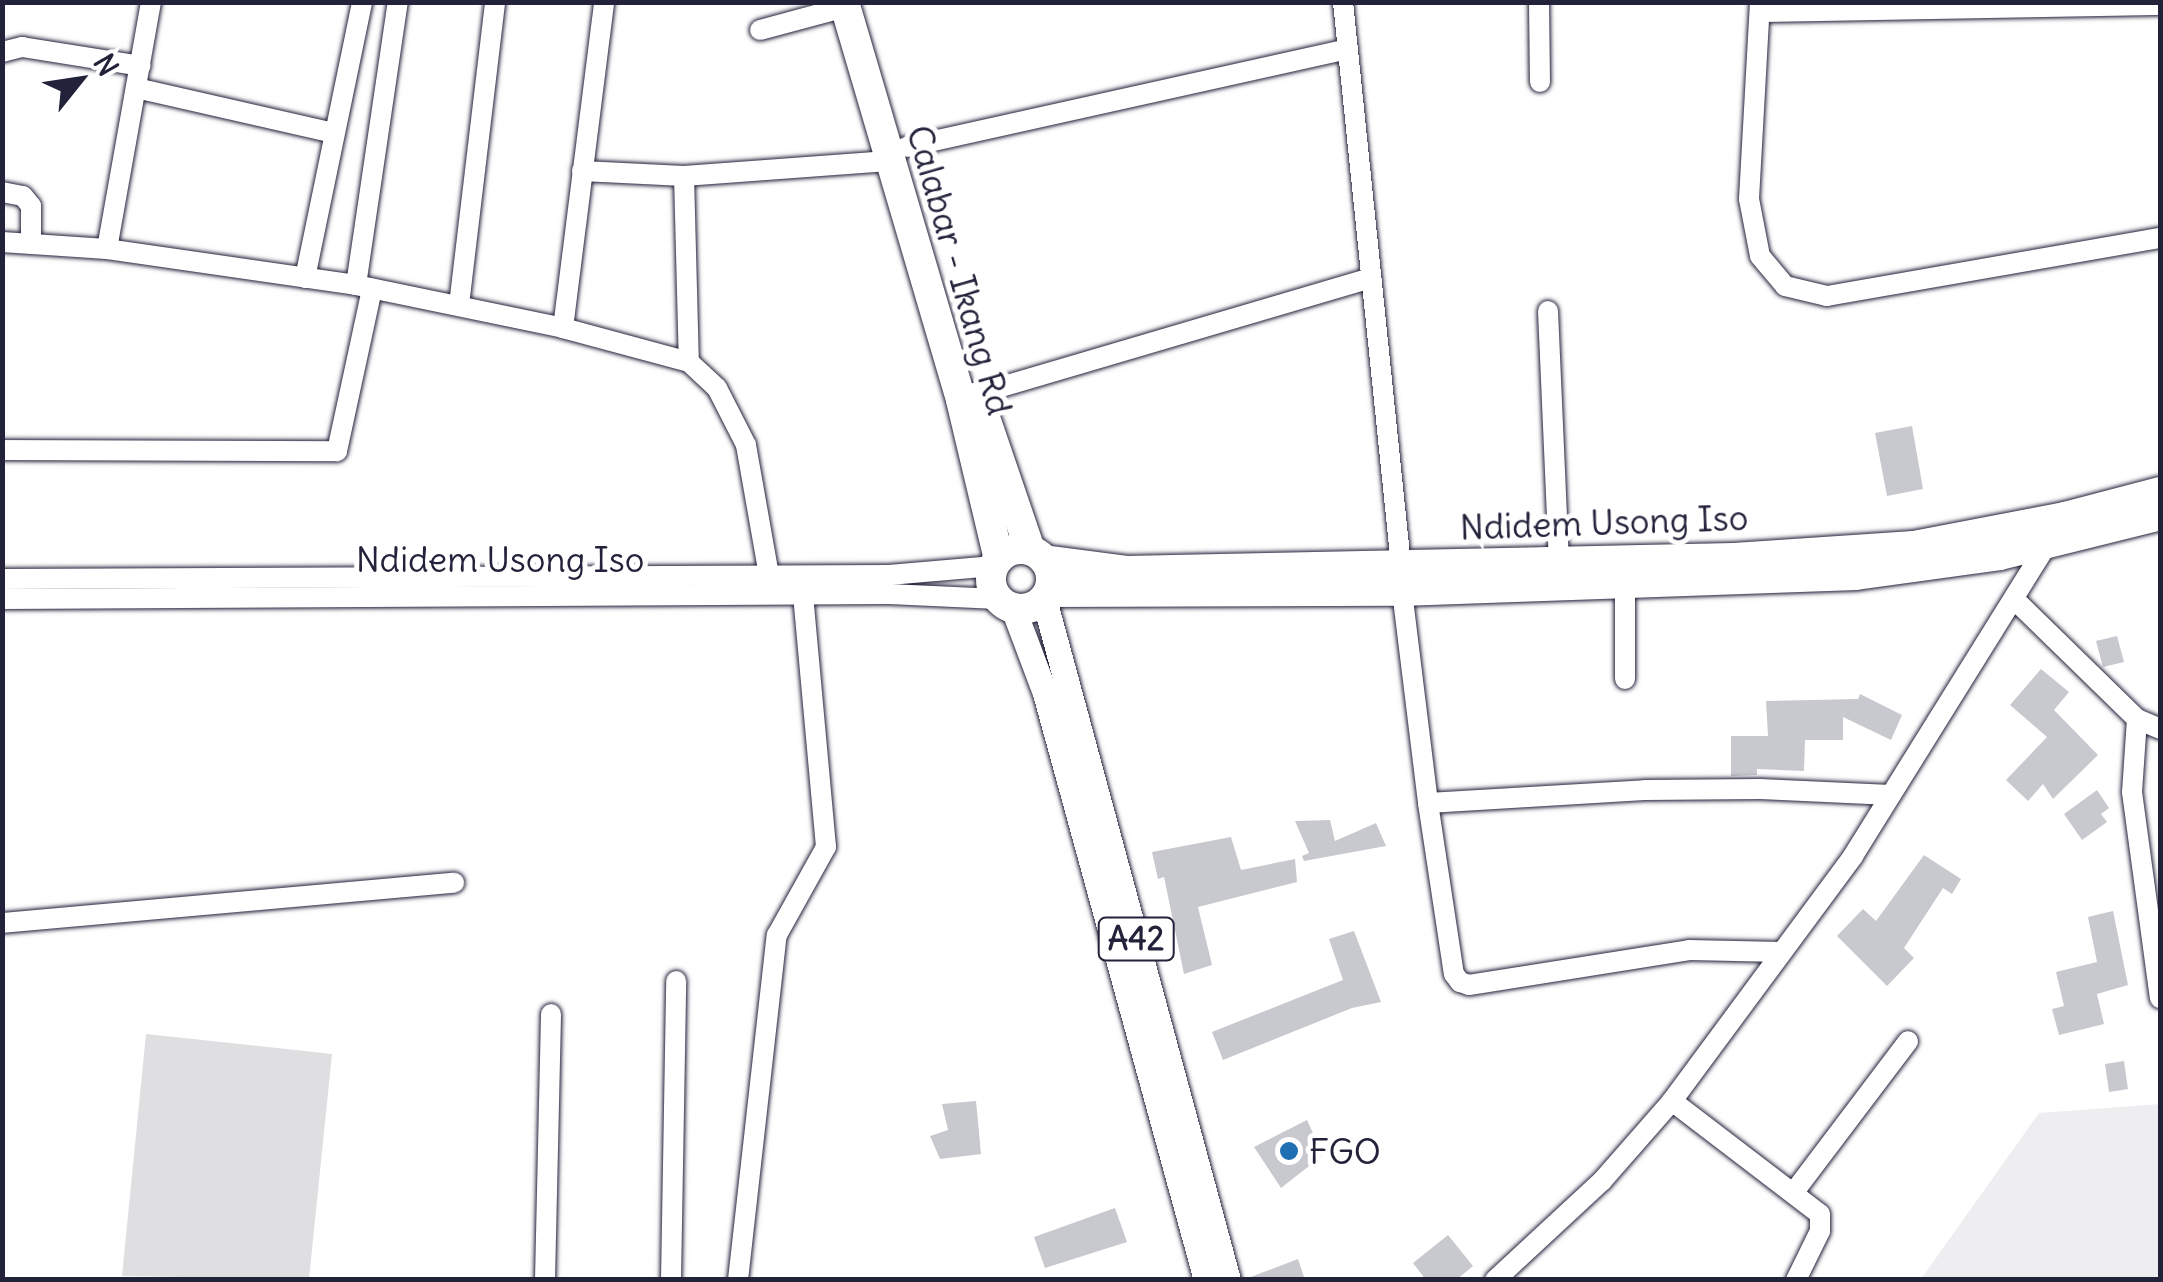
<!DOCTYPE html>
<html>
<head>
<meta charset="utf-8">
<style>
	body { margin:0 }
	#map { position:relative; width:2163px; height:1282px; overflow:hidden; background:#fff; font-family:Delius,sans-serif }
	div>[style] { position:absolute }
	.built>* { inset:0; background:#eeeef1 }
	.green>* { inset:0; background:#dfdfe2 }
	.building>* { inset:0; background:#c8c8cf }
	.roads { filter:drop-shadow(0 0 2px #22223b) drop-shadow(0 0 2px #22223b) }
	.minor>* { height:20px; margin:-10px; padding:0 10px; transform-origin:10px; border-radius:10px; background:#fff }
	.major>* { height:25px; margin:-12.5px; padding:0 12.5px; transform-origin:12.5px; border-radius:12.5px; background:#fff }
	.highway>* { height:30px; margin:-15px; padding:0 15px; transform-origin:15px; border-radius:15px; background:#fff }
	.highway>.ring { margin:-15px; padding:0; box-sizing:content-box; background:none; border:30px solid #fff; border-radius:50% }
	.dots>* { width:28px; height:28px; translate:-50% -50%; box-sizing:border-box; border:5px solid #fff; border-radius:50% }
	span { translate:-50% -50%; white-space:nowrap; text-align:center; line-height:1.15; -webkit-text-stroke:10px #fff; paint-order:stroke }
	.shield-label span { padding:2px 8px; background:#fff; border:2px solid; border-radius:8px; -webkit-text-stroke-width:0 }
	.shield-label { font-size:32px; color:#22223b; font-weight:700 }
	.street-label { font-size:35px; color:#22223b }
	.poi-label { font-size:35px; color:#22223b }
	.left { translate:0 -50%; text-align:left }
	.frame { position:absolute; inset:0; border:5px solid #22223b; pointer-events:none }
	.north { position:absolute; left:30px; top:30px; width:100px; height:100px; -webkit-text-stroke:8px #fff; paint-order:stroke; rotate:60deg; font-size:28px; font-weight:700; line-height:40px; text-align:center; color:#22223b }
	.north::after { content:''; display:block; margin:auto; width:35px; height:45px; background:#22223b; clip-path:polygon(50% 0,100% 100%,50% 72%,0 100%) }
</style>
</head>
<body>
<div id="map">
	<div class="built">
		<div style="clip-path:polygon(2160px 1104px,2160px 1279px,1921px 1279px,2039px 1113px)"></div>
	</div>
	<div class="green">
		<div style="clip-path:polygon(146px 1034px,332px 1054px,309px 1279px,122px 1276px)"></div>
	</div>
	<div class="building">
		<div style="clip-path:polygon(1912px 426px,1923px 489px,1887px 496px,1875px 433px)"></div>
		<div style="clip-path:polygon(2117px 636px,2124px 662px,2103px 667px,2096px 641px)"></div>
		<div style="clip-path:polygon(2041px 669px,2069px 692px,2054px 710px,2098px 755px,2053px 799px,2043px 784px,2028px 801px,2006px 780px,2047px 737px,2010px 705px)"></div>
		<div style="clip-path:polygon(1860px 694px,1902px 715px,1891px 740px,1843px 717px,1843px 740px,1805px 740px,1804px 771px,1757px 769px,1757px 775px,1731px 776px,1731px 736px,1768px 736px,1766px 701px,1858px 699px)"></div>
		<div style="clip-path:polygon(2097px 790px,2109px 808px,2101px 814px,2107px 822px,2082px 840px,2064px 814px)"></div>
		<div style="clip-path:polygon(1330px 820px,1335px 841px,1376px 823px,1386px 846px,1304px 861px,1302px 856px,1309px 853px,1295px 821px)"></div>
		<div style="clip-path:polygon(1231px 837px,1241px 870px,1295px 859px,1297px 882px,1198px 907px,1212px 965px,1184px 974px,1164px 877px,1158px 879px,1152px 852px)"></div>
		<div style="clip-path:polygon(1924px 855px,1961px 879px,1952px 894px,1943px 888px,1904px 948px,1914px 958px,1887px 986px,1837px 936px,1863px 909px,1876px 921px)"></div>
		<div style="clip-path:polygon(2113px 911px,2128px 985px,2097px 994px,2104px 1024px,2059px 1035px,2052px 1009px,2064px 1006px,2056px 972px,2097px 962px,2088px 917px)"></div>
		<div style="clip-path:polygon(1354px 931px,1381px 1002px,1352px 1008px,1223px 1060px,1212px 1032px,1343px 980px,1329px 939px)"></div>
		<div style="clip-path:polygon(2124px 1061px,2128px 1089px,2109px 1092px,2105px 1064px)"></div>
		<div style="clip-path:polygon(976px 1101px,981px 1154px,940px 1159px,930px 1136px,948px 1130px,942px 1104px)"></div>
		<div style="clip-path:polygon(1307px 1120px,1323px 1155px,1281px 1188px,1254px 1147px)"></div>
		<div style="clip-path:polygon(1115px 1208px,1127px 1242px,1045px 1268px,1034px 1237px)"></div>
		<div style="clip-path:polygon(1448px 1235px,1473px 1266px,1456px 1280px,1426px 1280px,1413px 1263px)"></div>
		<div style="clip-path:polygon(1298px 1259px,1305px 1280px,1248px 1280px,1248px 1278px)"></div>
	</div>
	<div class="roads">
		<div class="minor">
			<div style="left:1343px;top:2px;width:566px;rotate:84.12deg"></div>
			<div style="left:1539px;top:2px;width:80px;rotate:89.3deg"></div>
			<div style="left:1760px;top:2px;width:197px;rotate:93.2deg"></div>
			<div style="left:1749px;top:199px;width:58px;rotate:79.1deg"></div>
			<div style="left:1760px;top:256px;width:39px;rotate:50deg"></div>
			<div style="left:1785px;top:286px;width:43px;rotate:13.4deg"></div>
			<div style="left:1827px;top:296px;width:338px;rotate:-9.9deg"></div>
			<div style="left:1760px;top:12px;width:400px;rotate:-1deg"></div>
			<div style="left:760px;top:30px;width:88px;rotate:-15.1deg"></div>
			<div style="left:2px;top:52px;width:21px;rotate:-14deg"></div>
			<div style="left:22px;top:47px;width:120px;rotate:9.1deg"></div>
			<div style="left:136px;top:88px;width:203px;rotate:12.8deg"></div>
			<div style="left:906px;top:147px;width:452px;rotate:-12.5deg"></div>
			<div style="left:582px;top:171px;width:102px;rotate:2.8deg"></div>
			<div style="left:684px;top:176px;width:205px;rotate:-4.2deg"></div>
			<div style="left:684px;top:176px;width:186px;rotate:88.5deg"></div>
			<div style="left:2px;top:192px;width:21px;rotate:11deg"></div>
			<div style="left:23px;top:196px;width:13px;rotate:51deg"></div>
			<div style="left:31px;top:206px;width:38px;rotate:90deg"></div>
			<div style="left:2px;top:242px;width:105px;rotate:3.8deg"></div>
			<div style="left:107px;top:249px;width:252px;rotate:8.2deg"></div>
			<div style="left:356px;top:285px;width:211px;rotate:11.7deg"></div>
			<div style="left:563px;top:328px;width:131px;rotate:15.1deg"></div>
			<div style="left:689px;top:362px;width:38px;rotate:43deg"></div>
			<div style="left:717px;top:388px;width:64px;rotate:63deg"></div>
			<div style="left:746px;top:445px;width:133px;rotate:80deg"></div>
			<div style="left:107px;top:249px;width:251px;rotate:-79.9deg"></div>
			<div style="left:305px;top:278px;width:282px;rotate:-78.3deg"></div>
			<div style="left:356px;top:285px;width:286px;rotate:-81.6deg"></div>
			<div style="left:459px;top:305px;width:305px;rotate:-83.2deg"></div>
			<div style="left:1548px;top:311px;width:250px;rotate:87.5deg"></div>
			<div style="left:563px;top:328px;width:329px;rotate:-82.8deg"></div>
			<div style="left:977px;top:394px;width:410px;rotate:-16.4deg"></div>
			<div style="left:2px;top:450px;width:335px;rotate:0.2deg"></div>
			<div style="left:337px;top:451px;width:166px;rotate:-77.8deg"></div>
			<div style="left:2px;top:579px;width:887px;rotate:-0.26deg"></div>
			<div style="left:889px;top:575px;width:105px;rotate:-4.9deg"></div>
			<div style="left:1625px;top:583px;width:96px;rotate:90deg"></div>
			<div style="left:1402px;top:591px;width:214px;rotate:83deg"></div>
			<div style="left:1428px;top:803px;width:173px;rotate:81.4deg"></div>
			<div style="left:1454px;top:974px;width:10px;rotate:53deg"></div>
			<div style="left:1460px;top:982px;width:9px;rotate:18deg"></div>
			<div style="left:1469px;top:985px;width:223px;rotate:-9deg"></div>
			<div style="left:1689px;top:950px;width:93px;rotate:1.2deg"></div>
			<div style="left:2px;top:599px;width:887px;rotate:-0.32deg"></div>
			<div style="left:889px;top:594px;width:109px;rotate:2.6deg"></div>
			<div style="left:2014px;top:599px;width:172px;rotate:44.3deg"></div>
			<div style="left:2137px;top:719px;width:25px;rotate:23deg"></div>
			<div style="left:2137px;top:719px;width:73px;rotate:93.9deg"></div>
			<div style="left:2132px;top:792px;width:208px;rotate:82.3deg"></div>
			<div style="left:1428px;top:803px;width:217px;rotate:-3.4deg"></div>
			<div style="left:1645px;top:790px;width:115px;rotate:-0.5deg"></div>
			<div style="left:1760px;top:789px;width:131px;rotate:2.6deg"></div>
			<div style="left:2px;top:923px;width:454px;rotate:-5.1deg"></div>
			<div style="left:1672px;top:1101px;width:186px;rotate:37.4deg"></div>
			<div style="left:1820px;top:1214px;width:17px;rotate:90deg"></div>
			<div style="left:1820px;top:1231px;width:55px;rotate:116.1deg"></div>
			<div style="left:1794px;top:1192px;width:189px;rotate:-52.9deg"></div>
			<div style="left:545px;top:1280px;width:266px;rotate:-88.7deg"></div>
			<div style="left:671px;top:1280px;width:299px;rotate:-89deg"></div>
			<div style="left:738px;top:1280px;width:347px;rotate:-83.6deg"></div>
			<div style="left:777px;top:935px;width:101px;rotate:-60.9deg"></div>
			<div style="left:826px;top:847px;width:253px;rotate:-95.2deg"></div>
			<div style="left:1495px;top:1280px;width:146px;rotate:-42.8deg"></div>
			<div style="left:1602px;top:1181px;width:106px;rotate:-48.8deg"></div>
			<div style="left:1672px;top:1101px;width:305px;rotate:-53.5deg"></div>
			<div style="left:1853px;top:856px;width:372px;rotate:-58.1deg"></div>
		</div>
		<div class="major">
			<div style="left:1044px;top:599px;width:705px;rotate:74.88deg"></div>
			<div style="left:1013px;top:608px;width:91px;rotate:69.4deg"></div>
			<div style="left:1045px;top:693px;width:609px;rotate:74.66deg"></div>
		</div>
		<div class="highway">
			<div style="left:844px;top:2px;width:415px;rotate:73.6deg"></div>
			<div style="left:961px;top:400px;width:163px;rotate:76.6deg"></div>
			<div style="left:978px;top:397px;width:162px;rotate:71.2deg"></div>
			<div class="ring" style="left:991px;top:549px;width:30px;height:30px"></div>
			<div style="left:1044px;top:560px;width:83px;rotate:7.6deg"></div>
			<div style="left:1126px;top:571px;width:608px;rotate:-1.22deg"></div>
			<div style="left:1734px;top:558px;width:180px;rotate:-3.8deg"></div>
			<div style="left:1914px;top:546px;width:154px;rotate:-10.9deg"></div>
			<div style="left:2065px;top:517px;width:98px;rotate:-14.7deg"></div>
			<div style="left:1049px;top:592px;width:353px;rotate:-0.2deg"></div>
			<div style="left:1402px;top:591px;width:454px;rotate:-2deg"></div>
			<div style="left:1856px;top:575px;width:145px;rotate:-7.9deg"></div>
			<div style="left:2000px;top:555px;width:165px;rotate:-14deg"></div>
		</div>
	</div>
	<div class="dots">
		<div style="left:1289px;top:1151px;background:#1f6fb2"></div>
	</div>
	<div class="shield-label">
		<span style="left:1136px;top:939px">A42</span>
	</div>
	<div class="street-label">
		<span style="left:960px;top:270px;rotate:74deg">Calabar - Ikang Rd</span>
		<span style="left:1604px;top:522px;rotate:-2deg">Ndidem Usong Iso</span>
		<span style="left:500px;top:559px">Ndidem Usong Iso</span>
	</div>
	<div class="poi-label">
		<span class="left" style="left:1309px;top:1151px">FGO</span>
	</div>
	<div class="frame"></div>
	<div class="north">N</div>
</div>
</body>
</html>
